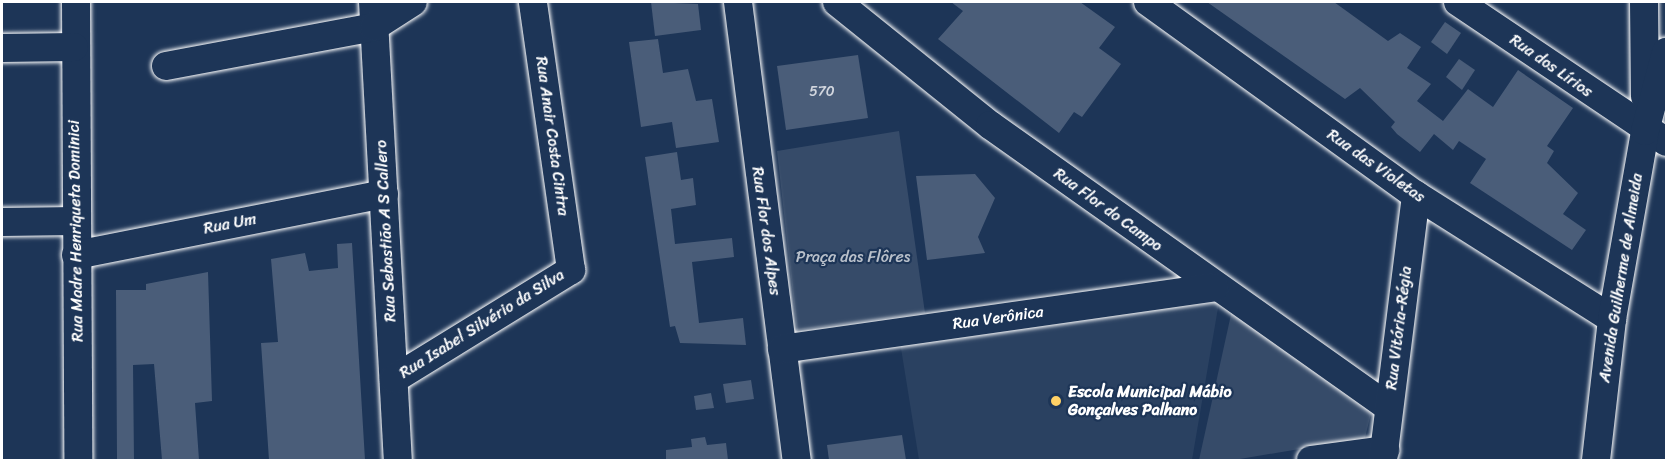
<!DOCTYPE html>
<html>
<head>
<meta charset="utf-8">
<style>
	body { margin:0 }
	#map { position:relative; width:1668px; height:462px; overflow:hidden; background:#1d3557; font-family:Sriracha,sans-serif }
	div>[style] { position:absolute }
	.built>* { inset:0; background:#2a4161 }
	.green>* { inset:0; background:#364b69 }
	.building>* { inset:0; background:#4a5d79 }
	.roads { filter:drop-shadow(0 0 2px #fff) drop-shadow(0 0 2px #fff) }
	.minor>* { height:28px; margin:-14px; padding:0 14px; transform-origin:14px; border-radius:14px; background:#1d3557 }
	.dots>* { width:16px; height:16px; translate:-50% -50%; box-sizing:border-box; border:3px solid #1d3557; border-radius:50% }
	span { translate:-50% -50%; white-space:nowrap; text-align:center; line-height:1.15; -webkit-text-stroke:4.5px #1d3557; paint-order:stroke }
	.number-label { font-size:14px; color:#d2d6de }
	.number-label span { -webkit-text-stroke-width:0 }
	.street-label { font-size:16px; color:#fff }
	.park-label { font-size:16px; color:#b9c0ca }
	.poi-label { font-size:16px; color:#fff; font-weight:700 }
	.left { translate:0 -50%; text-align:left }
	.frame { position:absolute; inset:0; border:3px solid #fff; pointer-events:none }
</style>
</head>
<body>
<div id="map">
	<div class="built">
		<div style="clip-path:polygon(1219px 302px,1192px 460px,919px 460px,900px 342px)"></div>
	</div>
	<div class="green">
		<div style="clip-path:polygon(899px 131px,925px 313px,797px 330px,777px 151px)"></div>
		<div style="clip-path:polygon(1232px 310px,1373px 405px,1365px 438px,1234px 460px,1199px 460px)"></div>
	</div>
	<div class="building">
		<div style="clip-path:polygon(651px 2px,698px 4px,701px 30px,655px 36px)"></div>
		<div style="clip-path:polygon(951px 2px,1080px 2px,1115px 27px,1099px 48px,1121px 64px,1082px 117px,1074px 112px,1059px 133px,938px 39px,963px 11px)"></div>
		<div style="clip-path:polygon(1207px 2px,1334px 2px,1388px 41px,1400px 33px,1421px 47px,1407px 68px,1431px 84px,1417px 101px,1443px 121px,1468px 89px,1493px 107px,1518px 70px,1573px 108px,1547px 146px,1554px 151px,1547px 163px,1578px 193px,1563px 214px,1586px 230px,1572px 250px,1470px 183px,1486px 159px,1459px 141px,1453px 150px,1434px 134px,1420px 152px,1397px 134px,1391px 127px,1395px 122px,1360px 88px,1345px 99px)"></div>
		<div style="clip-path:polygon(1445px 22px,1461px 33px,1447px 54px,1431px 42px)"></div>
		<div style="clip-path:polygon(658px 39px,663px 73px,688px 69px,696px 101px,712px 99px,719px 142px,676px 148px,672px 122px,641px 127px,629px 42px)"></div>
		<div style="clip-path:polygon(858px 55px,868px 118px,786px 130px,777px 66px)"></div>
		<div style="clip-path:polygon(1459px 59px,1475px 70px,1462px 90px,1446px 77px)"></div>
		<div style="clip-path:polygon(677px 152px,681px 180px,693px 178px,696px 205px,671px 209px,675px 244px,732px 238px,734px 257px,692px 262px,699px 323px,743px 318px,746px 345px,680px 343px,675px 326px,670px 327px,645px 157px)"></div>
		<div style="clip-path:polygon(975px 174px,995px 198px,978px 237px,985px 253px,927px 260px,916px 176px)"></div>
		<div style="clip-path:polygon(352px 243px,365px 460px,269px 460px,261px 343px,278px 342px,271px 259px,305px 253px,309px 271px,338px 268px,337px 244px)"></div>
		<div style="clip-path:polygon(208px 272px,212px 401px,195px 403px,199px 460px,162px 460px,154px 364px,133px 365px,134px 460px,117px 460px,116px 290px,146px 290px,146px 284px)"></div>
		<div style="clip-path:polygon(751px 380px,754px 399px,726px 403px,723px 384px)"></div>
		<div style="clip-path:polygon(711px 393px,714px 408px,696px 410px,694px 396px)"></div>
		<div style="clip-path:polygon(902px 435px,906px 460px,829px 460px,827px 445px)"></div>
		<div style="clip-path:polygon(705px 437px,707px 445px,726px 443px,728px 460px,666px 460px,666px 450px,692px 447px,691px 439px)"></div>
	</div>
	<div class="roads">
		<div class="minor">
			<div style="left:76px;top:2px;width:458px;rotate:89.7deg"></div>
			<div style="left:373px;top:2px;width:459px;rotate:86.9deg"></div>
			<div style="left:738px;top:2px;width:462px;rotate:82.7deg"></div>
			<div style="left:837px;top:2px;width:196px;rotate:38.8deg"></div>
			<div style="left:990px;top:125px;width:489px;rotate:35.3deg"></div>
			<div style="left:1148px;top:2px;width:330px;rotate:35.8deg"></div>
			<div style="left:1416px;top:195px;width:232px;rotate:32.3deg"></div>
			<div style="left:1458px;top:2px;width:251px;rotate:33.9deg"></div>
			<div style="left:1644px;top:2px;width:94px;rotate:89.4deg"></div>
			<div style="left:2px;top:48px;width:72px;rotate:-0.8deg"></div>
			<div style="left:166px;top:66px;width:212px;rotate:-10.6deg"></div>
			<div style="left:374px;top:27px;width:46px;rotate:-32.7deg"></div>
			<div style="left:2px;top:222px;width:74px;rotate:-0.8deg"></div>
			<div style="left:76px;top:255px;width:314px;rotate:-11.2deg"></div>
			<div style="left:782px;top:349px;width:437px;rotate:-8.1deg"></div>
			<div style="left:394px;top:379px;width:208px;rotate:-31.6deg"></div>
			<div style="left:571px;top:270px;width:271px;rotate:-98.1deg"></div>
			<div style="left:1311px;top:460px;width:75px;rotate:-7.7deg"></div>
			<div style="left:1383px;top:460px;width:267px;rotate:-82.9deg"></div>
			<div style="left:1596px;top:460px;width:142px;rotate:-83.5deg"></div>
			<div style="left:1612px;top:319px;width:191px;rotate:-80deg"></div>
			<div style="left:1645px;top:131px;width:82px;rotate:-75.1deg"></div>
		</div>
	</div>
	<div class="dots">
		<div style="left:1056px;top:401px;background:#ffd166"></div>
	</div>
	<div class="number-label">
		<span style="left:822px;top:92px">570</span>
	</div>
	<div class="street-label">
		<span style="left:1551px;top:66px;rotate:35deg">Rua dos Lírios</span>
		<span style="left:552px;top:136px;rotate:82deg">Rua Anair Costa Cintra</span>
		<span style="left:1376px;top:166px;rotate:35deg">Rua das Violetas</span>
		<span style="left:1108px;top:210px;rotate:36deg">Rua Flor do Campo</span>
		<span style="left:230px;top:224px;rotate:-11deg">Rua Um</span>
		<span style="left:76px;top:231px;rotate:-91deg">Rua Madre Henriqueta Dominici</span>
		<span style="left:386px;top:231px;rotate:-93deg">Rua Sebastião A S Callero</span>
		<span style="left:766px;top:231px;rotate:82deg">Rua Flor dos Alpes</span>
		<span style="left:1621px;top:278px;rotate:-81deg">Avenida Guilherme de Almeida</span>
		<span style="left:998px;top:318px;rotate:-8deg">Rua Verônica</span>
		<span style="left:482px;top:324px;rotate:-32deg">Rua Isabel Silvério da Silva</span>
		<span style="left:1399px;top:328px;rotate:-83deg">Rua Vitória-Régia</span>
	</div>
	<div class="park-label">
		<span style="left:853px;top:257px">Praça das Flôres</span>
	</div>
	<div class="poi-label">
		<span class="left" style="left:1068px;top:401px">Escola Municipal Mábio<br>Gonçalves Palhano</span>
	</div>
	<div class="frame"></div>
</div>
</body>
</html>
